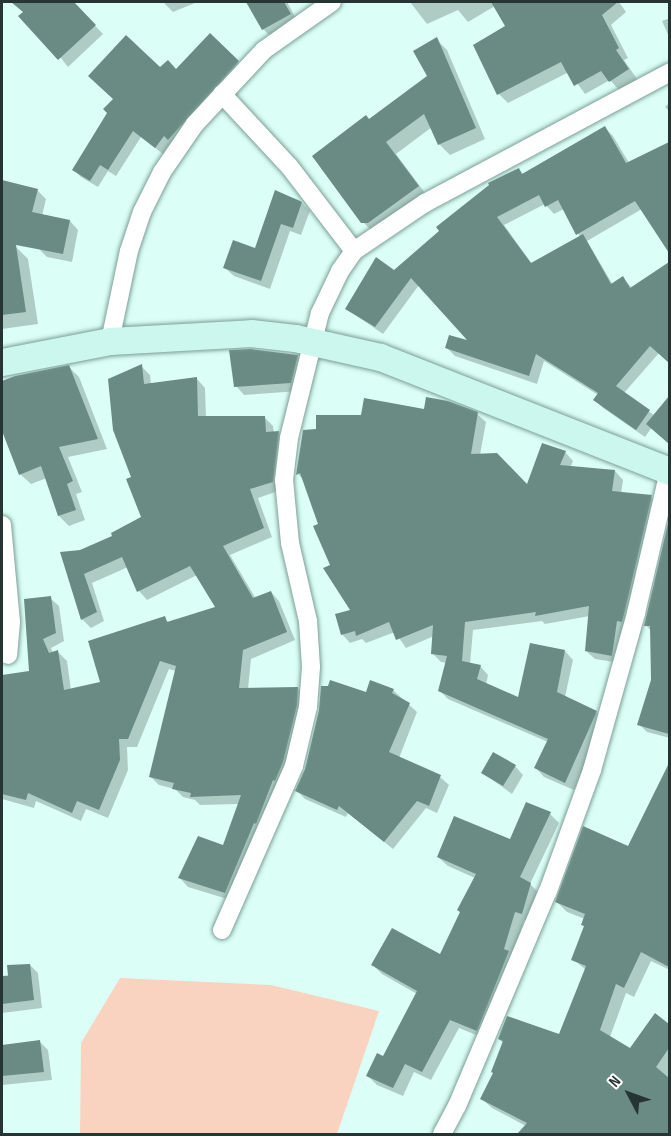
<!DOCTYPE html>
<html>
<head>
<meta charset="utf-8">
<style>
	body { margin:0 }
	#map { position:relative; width:671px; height:1136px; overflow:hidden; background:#dbfff6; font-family:"Sofia Sans Condensed",sans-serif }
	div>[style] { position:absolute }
	.green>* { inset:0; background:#f9d3c0 }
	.shadow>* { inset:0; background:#0003 }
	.building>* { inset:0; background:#6a8b84 }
	.roads { filter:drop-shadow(0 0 2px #7c9e96) drop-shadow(0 0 2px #7c9e96) }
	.street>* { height:18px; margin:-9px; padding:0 9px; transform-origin:9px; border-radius:9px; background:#fff }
	.secondary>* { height:27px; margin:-13.5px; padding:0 13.5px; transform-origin:13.5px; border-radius:13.5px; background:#cbf7ef }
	span { translate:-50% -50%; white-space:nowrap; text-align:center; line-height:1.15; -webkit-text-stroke:6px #fff; paint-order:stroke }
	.frame { position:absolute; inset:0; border:3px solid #273532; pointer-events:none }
	.north { position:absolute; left:599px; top:1064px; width:60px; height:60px; -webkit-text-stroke:4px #fff; paint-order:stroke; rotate:311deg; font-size:16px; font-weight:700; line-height:24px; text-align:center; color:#273532 }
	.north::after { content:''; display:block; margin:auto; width:21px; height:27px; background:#273532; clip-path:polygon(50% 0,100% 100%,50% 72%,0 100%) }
</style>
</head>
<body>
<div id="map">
	<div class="green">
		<div style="clip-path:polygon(120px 978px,271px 985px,379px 1011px,337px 1134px,80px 1134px,81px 1043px)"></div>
	</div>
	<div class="shadow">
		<div style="clip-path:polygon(12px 2px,53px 2px,60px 8px,67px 2px,72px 2px,103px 34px,68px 67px,25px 12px)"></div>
		<div style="clip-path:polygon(163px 2px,194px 2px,195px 3px,173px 12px)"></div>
		<div style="clip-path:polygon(248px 2px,287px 2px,299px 24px,272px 38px,263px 29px)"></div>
		<div style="clip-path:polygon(410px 2px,619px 2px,626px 12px,611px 25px,628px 58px,624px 60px,637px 79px,620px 91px,610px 80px,585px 94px,569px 72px,508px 103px,499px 94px,507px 27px,495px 6px,468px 22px,458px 10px,427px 24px)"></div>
		<div style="clip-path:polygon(670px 18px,670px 39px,662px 21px)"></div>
		<div style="clip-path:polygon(210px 35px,245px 69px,163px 154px,141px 137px,116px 176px,108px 171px,98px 187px,81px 177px,74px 170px,160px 69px,177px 71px)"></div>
		<div style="clip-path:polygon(436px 39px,447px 50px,485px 139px,450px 155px,439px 144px,432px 127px,396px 154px,428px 197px,374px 233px,363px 222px,370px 121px,429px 76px)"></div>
		<div style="clip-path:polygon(670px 102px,670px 112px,665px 107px)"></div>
		<div style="clip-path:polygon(evenodd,605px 128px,613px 136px,629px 163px,667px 145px,670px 148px,670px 250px,642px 209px,587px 241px,613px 285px,623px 278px,633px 289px,670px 264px,670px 362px,659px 353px,624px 393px,655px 416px,670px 399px,670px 443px,652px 427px,645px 437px,603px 408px,595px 400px,598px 395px,544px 361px,537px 384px,455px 356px,447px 348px,471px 342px,419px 285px,383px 334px,347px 309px,518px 169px,523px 174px,605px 128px,545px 204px,554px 214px,564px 209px,580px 237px,532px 264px,504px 225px,545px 204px)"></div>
		<div style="clip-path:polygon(2px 184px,37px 190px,46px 199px,42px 216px,70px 221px,78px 230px,72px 262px,47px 257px,38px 248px,38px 240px,2px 238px)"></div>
		<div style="clip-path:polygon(276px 192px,299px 200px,310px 211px,301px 235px,290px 231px,270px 289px,234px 276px,225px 268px,256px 250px)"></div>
		<div style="clip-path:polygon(16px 247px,28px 259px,38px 324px,2px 329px,2px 249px)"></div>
		<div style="clip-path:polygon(297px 356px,306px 365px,299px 391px,244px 395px,236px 386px)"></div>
		<div style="clip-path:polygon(141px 366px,150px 375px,151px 384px,197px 379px,205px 388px,206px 417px,264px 417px,273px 426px,274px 433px,279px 432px,287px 441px,281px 490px,258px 498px,272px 537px,230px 555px,256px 599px,271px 592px,279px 601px,295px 640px,251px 659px,248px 689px,298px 688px,306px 697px,305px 715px,234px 901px,188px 887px,180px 878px,224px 847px,239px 804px,200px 805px,195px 800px,183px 797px,175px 789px,159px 785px,150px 776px,176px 671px,169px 669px,137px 747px,127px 747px,128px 770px,108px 818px,86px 809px,81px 821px,36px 801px,34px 808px,2px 799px,2px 676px,31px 673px,50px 598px,59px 606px,64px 641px,51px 648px,53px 653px,58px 652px,67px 661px,71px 690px,102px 683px,165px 618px,169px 623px,217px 608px,197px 575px,147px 600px,139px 591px,128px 567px,92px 583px,104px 621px,91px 628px,82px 619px,80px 552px,114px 536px,143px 518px,133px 478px)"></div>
		<div style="clip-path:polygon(69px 367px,79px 377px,107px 449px,68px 457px,82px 492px,76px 494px,85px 520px,69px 526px,59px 516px,47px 478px,31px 484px,20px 474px,2px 427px,2px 383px,15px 377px)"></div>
		<div style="clip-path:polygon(425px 410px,477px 414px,486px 422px,480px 455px,528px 487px,565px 452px,573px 461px,570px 468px,615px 471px,623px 480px,621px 494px,651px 497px,660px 505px,620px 663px,595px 659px,586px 651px,590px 616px,545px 624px,542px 621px,473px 630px,470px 664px,480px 666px,488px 675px,486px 685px,520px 699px,565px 651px,573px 660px,565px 697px,596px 712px,605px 720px,574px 790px,544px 777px,536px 768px,548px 742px,448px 699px,440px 691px,447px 663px,441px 662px,433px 654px,434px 636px,406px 648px,395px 632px,366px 643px,362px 639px,350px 643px,342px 634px,353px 611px,332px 566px,304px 480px,298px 474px,317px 430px,362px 417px)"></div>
		<div style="clip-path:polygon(670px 525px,670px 738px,647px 732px,639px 724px,652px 680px,651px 631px,646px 625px)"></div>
		<div style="clip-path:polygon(393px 690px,417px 712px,399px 758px,440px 777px,449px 785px,437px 813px,426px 808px,393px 849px,348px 813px,346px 817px,305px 799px,297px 791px,366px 694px)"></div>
		<div style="clip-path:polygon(515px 766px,523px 775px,512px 794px,483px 773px)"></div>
		<div style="clip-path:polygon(670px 767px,670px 970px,651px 961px,634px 997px,626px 993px,610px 1037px,631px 1050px,655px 1015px,670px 1025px,670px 1134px,519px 1134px,526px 1126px,492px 1108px,482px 1099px,495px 1074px,504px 1044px,499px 1039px,560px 1036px,586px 970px,573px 959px,585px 927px,585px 919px,567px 912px,557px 902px,629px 848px)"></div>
		<div style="clip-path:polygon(550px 814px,559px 823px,530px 884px,540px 894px,531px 922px,524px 920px,486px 1039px,459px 1028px,431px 1080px,414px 1072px,403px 1096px,377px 1085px,368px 1076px,384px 1058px,417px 994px,382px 974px,373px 965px,441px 956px,475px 878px,448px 866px,438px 857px,511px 841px)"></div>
		<div style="clip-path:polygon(30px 965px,38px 973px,42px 1008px,2px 1013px,2px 1019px,2px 976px,9px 975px)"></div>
		<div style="clip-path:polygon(39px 1041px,48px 1050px,52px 1080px,2px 1085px,2px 1047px)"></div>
	</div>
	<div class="building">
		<div style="clip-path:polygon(11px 2px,74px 2px,96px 25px,58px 60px,18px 16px,23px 12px)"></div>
		<div style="clip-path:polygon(246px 2px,284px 2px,291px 14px,262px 30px)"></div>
		<div style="clip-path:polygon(491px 2px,618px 2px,602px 15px,619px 48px,616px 50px,629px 69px,609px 82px,601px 71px,574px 86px,561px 62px,497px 95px,473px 45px,505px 26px)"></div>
		<div style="clip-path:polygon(210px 33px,239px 61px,168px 140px,164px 136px,155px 148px,133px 131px,108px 170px,100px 165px,90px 181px,72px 170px,107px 113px,103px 109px,113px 99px,88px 76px,126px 35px,160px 67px,168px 60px,176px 69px)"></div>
		<div style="clip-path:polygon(437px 37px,476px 128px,438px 145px,424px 114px,386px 142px,419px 186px,368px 223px,361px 223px,312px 156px,366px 115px,369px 119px,427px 76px,413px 51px)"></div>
		<div style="clip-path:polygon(605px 126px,626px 163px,669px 142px,669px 253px,635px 201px,576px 235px,558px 200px,545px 207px,539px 195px,497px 217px,531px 263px,583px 234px,611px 284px,623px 276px,630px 288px,669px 262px,669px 363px,650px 346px,616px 386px,650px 410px,636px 430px,593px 400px,598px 393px,536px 354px,529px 376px,445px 348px,449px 335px,467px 340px,411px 278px,375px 327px,345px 309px,376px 257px,394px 270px,439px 231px,436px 227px,489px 185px,488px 183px,519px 168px,522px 174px)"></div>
		<div style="clip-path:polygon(2px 180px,38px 189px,32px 212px,70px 220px,63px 254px,16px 245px,26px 312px,2px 315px)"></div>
		<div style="clip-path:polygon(275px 190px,302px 202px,293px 228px,281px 224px,261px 281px,223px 268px,233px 240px,255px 248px)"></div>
		<div style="clip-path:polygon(251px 349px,298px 355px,291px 383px,234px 387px,229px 350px)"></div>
		<div style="clip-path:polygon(142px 364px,144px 384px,197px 377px,198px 416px,265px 416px,266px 432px,279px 431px,273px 482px,250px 489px,264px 528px,223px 546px,253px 598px,271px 591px,287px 632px,243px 650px,239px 688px,298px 687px,297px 705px,283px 762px,275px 781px,273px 780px,256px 824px,254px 823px,225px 893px,178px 878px,198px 836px,223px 845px,241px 795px,190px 797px,191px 793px,172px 789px,174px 783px,149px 777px,176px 666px,160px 661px,128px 739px,119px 739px,120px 760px,99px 810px,77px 801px,72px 813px,28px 793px,26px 800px,2px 794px,2px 675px,29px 671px,24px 599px,51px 596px,56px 633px,43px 639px,49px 653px,58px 650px,64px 690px,100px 682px,88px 641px,165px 616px,167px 622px,215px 607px,190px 566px,137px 592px,122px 557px,84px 574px,97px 612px,81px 620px,60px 552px,80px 550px,112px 536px,111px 533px,141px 517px,126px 479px,131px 477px,113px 430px,108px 379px)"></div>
		<div style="clip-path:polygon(69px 365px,98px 439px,59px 447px,73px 481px,67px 484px,76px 510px,58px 516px,41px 466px,19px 475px,2px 431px,2px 381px,15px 376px)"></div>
		<div style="clip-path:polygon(669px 396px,669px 444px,646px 424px)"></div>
		<div style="clip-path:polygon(426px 397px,448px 401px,478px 412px,471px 454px,497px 453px,527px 484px,542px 443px,566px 451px,560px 465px,615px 470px,612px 491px,652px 495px,625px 610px,622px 622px,617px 621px,612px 656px,585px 651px,589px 606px,535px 616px,536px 612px,465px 622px,462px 661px,481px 665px,477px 679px,518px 697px,530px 643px,565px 650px,557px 692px,597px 711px,565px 783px,534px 768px,548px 739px,438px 691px,447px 656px,431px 654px,433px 625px,396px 640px,389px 622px,356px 636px,355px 631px,341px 635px,335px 614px,350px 610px,323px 568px,330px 565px,313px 526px,318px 524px,300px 473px,296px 475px,303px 430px,316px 429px,316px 415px,361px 415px,364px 398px,424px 409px)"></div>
		<div style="clip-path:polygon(669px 519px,669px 734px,637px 725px,651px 680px,650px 626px,644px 626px)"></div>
		<div style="clip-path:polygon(330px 680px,366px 692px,370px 680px,394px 689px,392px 693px,410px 703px,389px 752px,441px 775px,429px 806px,417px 801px,384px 842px,339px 806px,337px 810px,295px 791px,305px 769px,319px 710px,321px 686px,328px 686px)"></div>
		<div style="clip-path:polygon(493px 752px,516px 765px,503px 786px,481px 773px)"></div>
		<div style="clip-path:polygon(669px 763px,669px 967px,641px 952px,624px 988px,616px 984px,600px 1030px,630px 1048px,655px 1013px,669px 1024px,669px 1048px,656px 1067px,669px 1078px,669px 1134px,517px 1134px,527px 1123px,480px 1099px,493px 1073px,491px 1072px,503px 1041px,498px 1039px,507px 1016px,559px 1034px,586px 966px,571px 960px,584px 926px,581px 925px,585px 914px,555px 902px,583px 826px,628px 846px)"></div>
		<div style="clip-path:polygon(526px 802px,551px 812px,520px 877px,531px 883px,522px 914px,515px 912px,504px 949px,509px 951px,477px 1031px,450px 1020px,422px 1072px,405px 1064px,393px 1088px,366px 1076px,377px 1053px,383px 1056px,417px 991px,371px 965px,392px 928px,440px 954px,460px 912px,457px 910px,476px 874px,437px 857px,454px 816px,510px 839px)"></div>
		<div style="clip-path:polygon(30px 964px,34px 1000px,2px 1004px,2px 976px,8px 976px,7px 965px)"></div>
		<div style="clip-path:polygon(40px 1040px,44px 1072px,2px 1076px,2px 1045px)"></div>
	</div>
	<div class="roads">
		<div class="street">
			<div style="left:222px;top:94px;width:98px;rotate:47.1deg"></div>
			<div style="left:289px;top:166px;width:107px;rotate:52.6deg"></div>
			<div style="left:110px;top:341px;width:92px;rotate:-78.1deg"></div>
			<div style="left:129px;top:251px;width:41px;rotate:-71.6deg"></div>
			<div style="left:142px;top:212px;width:45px;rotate:-63.4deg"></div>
			<div style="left:162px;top:172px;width:58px;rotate:-55.5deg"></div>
			<div style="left:195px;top:124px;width:101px;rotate:-47deg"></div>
			<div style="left:264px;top:50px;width:83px;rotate:-35.2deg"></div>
			<div style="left:2px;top:525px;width:97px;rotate:84.7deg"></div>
			<div style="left:11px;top:622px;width:33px;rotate:95deg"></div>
			<div style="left:222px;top:930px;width:179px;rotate:-66.3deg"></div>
			<div style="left:294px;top:766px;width:61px;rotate:-76.7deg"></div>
			<div style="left:308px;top:707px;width:40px;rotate:-85.7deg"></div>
			<div style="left:311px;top:667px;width:46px;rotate:-93.7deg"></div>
			<div style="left:308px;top:621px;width:80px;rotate:-103deg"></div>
			<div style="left:290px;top:543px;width:63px;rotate:-95.4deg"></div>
			<div style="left:284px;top:480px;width:42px;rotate:-83.2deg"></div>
			<div style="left:289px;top:438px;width:129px;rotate:-76.1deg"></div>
			<div style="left:320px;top:313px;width:47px;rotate:-64.5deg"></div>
			<div style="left:340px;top:271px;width:24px;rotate:-55deg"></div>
			<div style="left:354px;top:251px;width:86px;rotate:-34.1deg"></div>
			<div style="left:425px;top:203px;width:278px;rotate:-28.1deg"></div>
			<div style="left:442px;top:1134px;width:32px;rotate:-62deg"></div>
			<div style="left:457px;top:1106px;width:233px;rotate:-67.1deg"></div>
			<div style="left:548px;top:891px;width:129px;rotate:-70deg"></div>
			<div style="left:592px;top:770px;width:163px;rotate:-74.3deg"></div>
			<div style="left:636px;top:613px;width:150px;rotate:-76.9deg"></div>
		</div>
		<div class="secondary">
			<div style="left:2px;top:362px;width:110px;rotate:-11deg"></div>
			<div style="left:110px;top:341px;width:141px;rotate:-3.2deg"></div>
			<div style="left:251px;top:333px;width:44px;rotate:6.5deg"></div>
			<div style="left:295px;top:338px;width:87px;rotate:12.6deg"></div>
			<div style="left:380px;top:357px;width:312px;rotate:21.5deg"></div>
		</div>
	</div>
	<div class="frame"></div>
	<div class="north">N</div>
</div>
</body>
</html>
